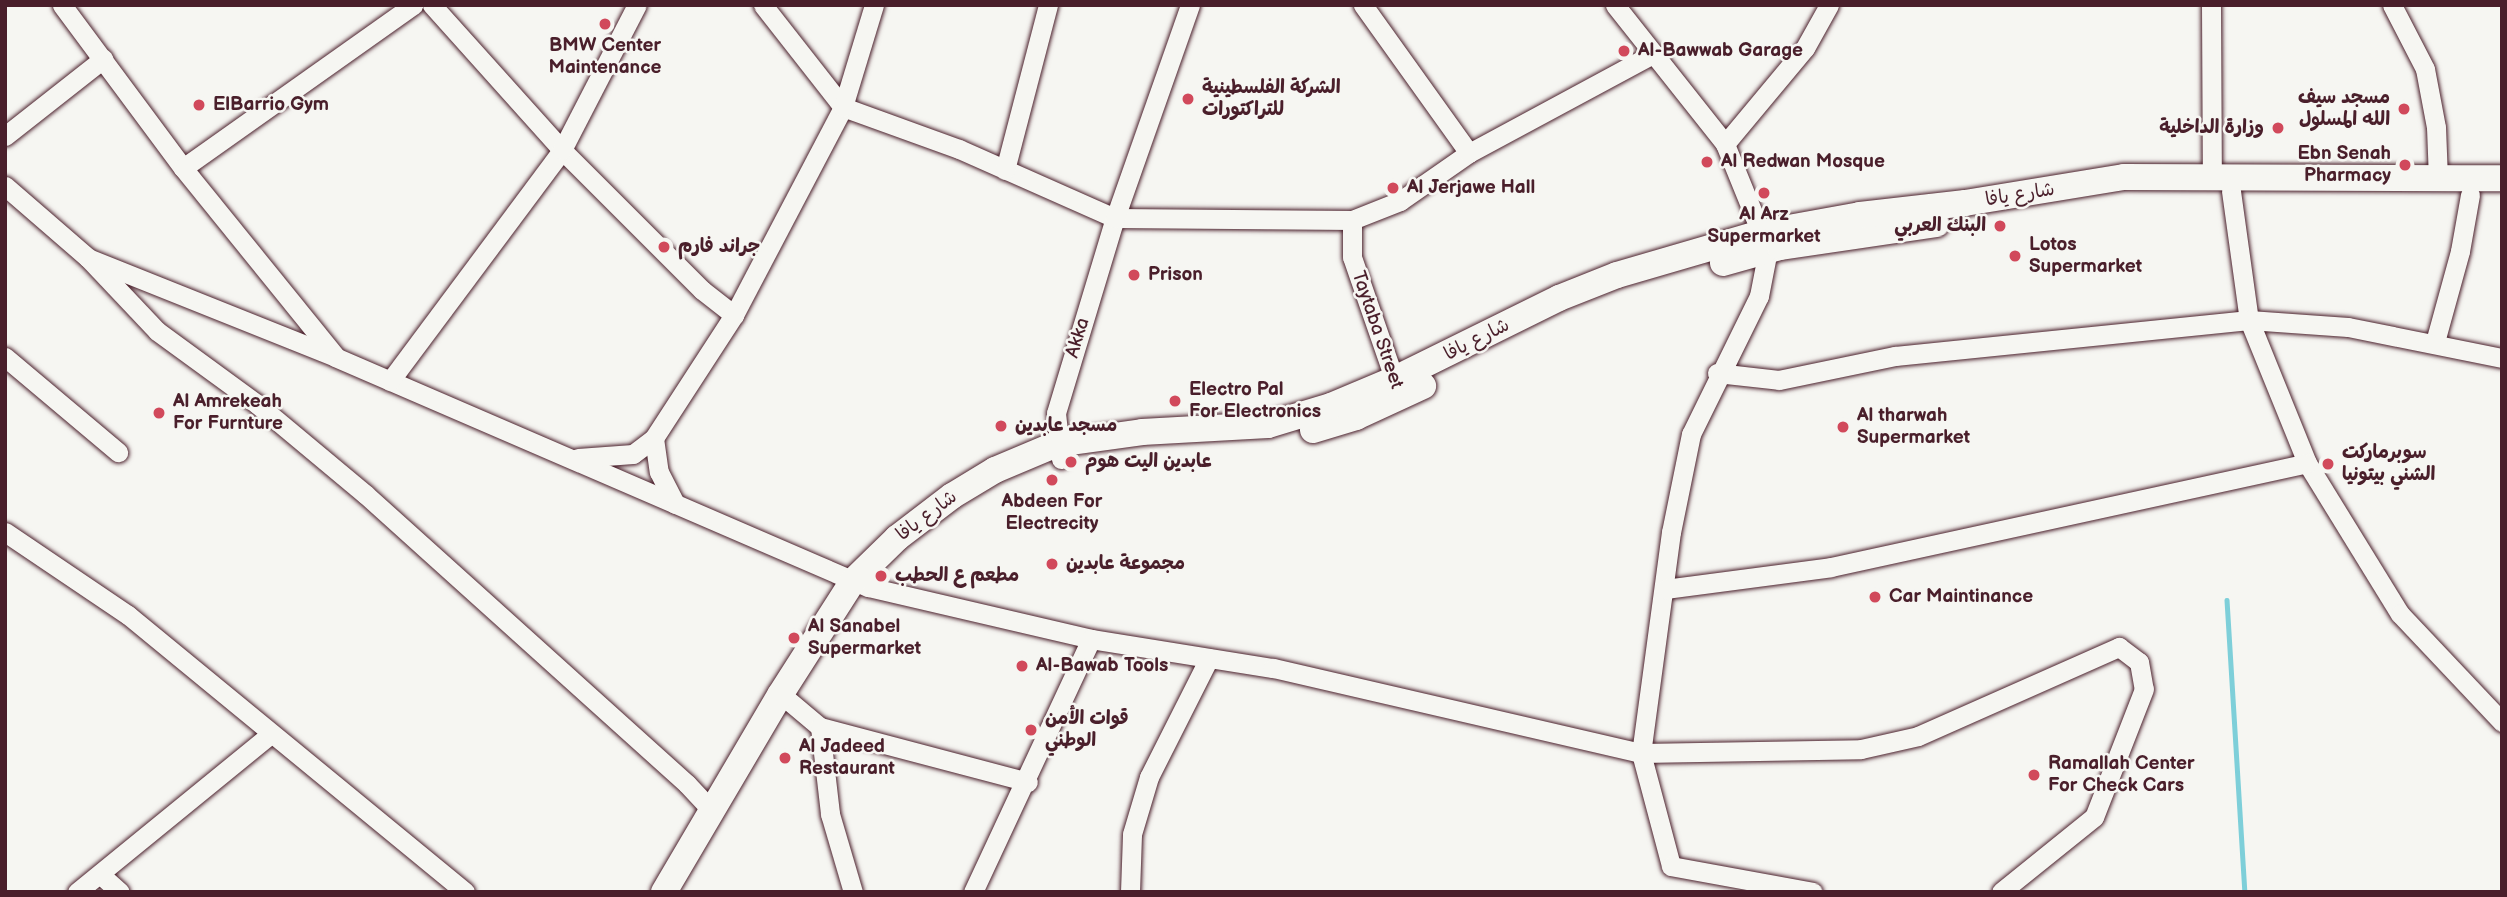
<!DOCTYPE html>
<html>
<head>
<meta charset="utf-8">
<style>
	body { margin:0 }
	#map { position:relative; width:2507px; height:897px; overflow:hidden; background:#f6f6f2; font-family:"Balsamiq Sans","Playpen Sans Arabic",sans-serif }
	div>[style] { position:absolute }
	.stream>* { height:4.5px; margin:-2.25px; padding:0 2.25px; transform-origin:2.25px; border-radius:2.25px; background:#7ecfd9 }
	.roads { filter:drop-shadow(0 0 2px #4a1f2b) drop-shadow(0 0 2px #4a1f2b) }
	.minor>* { height:19px; margin:-9.5px; padding:0 9.5px; transform-origin:9.5px; border-radius:9.5px; background:#f6f6f2 }
	.major>* { height:26px; margin:-13px; padding:0 13px; transform-origin:13px; border-radius:13px; background:#f6f6f2 }
	.dots>* { width:19px; height:19px; translate:-50% -50%; box-sizing:border-box; border:4px solid #f6f6f2; border-radius:50% }
	span { translate:-50% -50%; white-space:nowrap; text-align:center; line-height:1.15; -webkit-text-stroke:5px #f6f6f2; paint-order:stroke }
	.poi-label { font-size:19px; color:#4a1f2b; font-weight:700 }
	.left { translate:0 -50%; text-align:left }
	.right { translate:-100% -50%; text-align:right }
	.street-label { font-size:19px; color:#4a1f2b }
	.frame { position:absolute; inset:0; border:7px solid #4a1f2b; pointer-events:none }
</style>
</head>
<body>
<div id="map">
	<div class="stream">
		<div style="left:2227px;top:600px;width:293px;rotate:86.5deg"></div>
	</div>
	<div class="roads">
		<div class="minor">
			<div style="left:62px;top:5px;width:203px;rotate:53.4deg"></div>
			<div style="left:183px;top:168px;width:242px;rotate:51deg"></div>
			<div style="left:432px;top:5px;width:195px;rotate:48.1deg"></div>
			<div style="left:562px;top:150px;width:198px;rotate:45deg"></div>
			<div style="left:702px;top:290px;width:41px;rotate:38deg"></div>
			<div style="left:763px;top:5px;width:130px;rotate:51.9deg"></div>
			<div style="left:843px;top:107px;width:123px;rotate:19.9deg"></div>
			<div style="left:959px;top:149px;width:171px;rotate:23.9deg"></div>
			<div style="left:1115px;top:218px;width:237px;rotate:0.5deg"></div>
			<div style="left:1352px;top:220px;width:52px;rotate:-21.6deg"></div>
			<div style="left:1400px;top:201px;width:84px;rotate:-34.8deg"></div>
			<div style="left:1469px;top:153px;width:209px;rotate:-28.3deg"></div>
			<div style="left:1363px;top:5px;width:182px;rotate:54.4deg"></div>
			<div style="left:1615px;top:5px;width:177px;rotate:51.6deg"></div>
			<div style="left:1725px;top:144px;width:114px;rotate:67.9deg"></div>
			<div style="left:1768px;top:250px;width:47px;rotate:101.1deg"></div>
			<div style="left:1759px;top:296px;width:154px;rotate:116.2deg"></div>
			<div style="left:1691px;top:434px;width:100px;rotate:101.5deg"></div>
			<div style="left:1671px;top:532px;width:223px;rotate:97.7deg"></div>
			<div style="left:1641px;top:753px;width:117px;rotate:75.1deg"></div>
			<div style="left:1671px;top:866px;width:144px;rotate:10.4deg"></div>
			<div style="left:2211px;top:5px;width:169px;rotate:89.7deg"></div>
			<div style="left:2392px;top:5px;width:72px;rotate:62.7deg"></div>
			<div style="left:2425px;top:69px;width:59px;rotate:79.3deg"></div>
			<div style="left:2436px;top:127px;width:51px;rotate:87.8deg"></div>
			<div style="left:5px;top:136px;width:125px;rotate:-38.2deg"></div>
			<div style="left:1725px;top:144px;width:125px;rotate:-50.2deg"></div>
			<div style="left:1805px;top:48px;width:49px;rotate:-60.8deg"></div>
			<div style="left:183px;top:168px;width:282px;rotate:-35.3deg"></div>
			<div style="left:1005px;top:170px;width:171px;rotate:-75.4deg"></div>
			<div style="left:5px;top:186px;width:110px;rotate:40.9deg"></div>
			<div style="left:88px;top:258px;width:100px;rotate:46.6deg"></div>
			<div style="left:157px;top:331px;width:124px;rotate:36.1deg"></div>
			<div style="left:257px;top:404px;width:141px;rotate:39.8deg"></div>
			<div style="left:365px;top:494px;width:433px;rotate:42deg"></div>
			<div style="left:687px;top:784px;width:37px;rotate:47deg"></div>
			<div style="left:2231px;top:191px;width:130px;rotate:82.1deg"></div>
			<div style="left:2249px;top:320px;width:154px;rotate:67.9deg"></div>
			<div style="left:2307px;top:463px;width:177px;rotate:58.4deg"></div>
			<div style="left:2400px;top:614px;width:149px;rotate:46.6deg"></div>
			<div style="left:1352px;top:220px;width:37px;rotate:90deg"></div>
			<div style="left:1352px;top:257px;width:141px;rotate:70.9deg"></div>
			<div style="left:88px;top:258px;width:266px;rotate:21.8deg"></div>
			<div style="left:335px;top:357px;width:581px;rotate:23.34deg"></div>
			<div style="left:868px;top:587px;width:229px;rotate:13.1deg"></div>
			<div style="left:1091px;top:639px;width:184px;rotate:9.1deg"></div>
			<div style="left:1273px;top:668px;width:378px;rotate:13deg"></div>
			<div style="left:1641px;top:753px;width:220px;rotate:-1deg"></div>
			<div style="left:1861px;top:749px;width:58px;rotate:-12.8deg"></div>
			<div style="left:1918px;top:736px;width:220px;rotate:-23.9deg"></div>
			<div style="left:2119px;top:647px;width:25px;rotate:37deg"></div>
			<div style="left:2139px;top:662px;width:27px;rotate:80deg"></div>
			<div style="left:2144px;top:689px;width:137px;rotate:111.3deg"></div>
			<div style="left:2094px;top:817px;width:119px;rotate:141.1deg"></div>
			<div style="left:2435px;top:342px;width:94px;rotate:-74.6deg"></div>
			<div style="left:2460px;top:251px;width:57px;rotate:-79.9deg"></div>
			<div style="left:5px;top:357px;width:148px;rotate:40.1deg"></div>
			<div style="left:1717px;top:373px;width:62px;rotate:6.4deg"></div>
			<div style="left:1779px;top:380px;width:118px;rotate:-11.7deg"></div>
			<div style="left:1895px;top:356px;width:356px;rotate:-5.8deg"></div>
			<div style="left:2249px;top:320px;width:99px;rotate:4deg"></div>
			<div style="left:2348px;top:327px;width:157px;rotate:11.4deg"></div>
			<div style="left:390px;top:381px;width:288px;rotate:-53.3deg"></div>
			<div style="left:562px;top:150px;width:163px;rotate:-62.7deg"></div>
			<div style="left:654px;top:438px;width:34px;rotate:82deg"></div>
			<div style="left:659px;top:472px;width:36px;rotate:63deg"></div>
			<div style="left:578px;top:458px;width:55px;rotate:-4.2deg"></div>
			<div style="left:633px;top:454px;width:26px;rotate:-37deg"></div>
			<div style="left:654px;top:438px;width:147px;rotate:-57deg"></div>
			<div style="left:734px;top:315px;width:235px;rotate:-62.3deg"></div>
			<div style="left:843px;top:107px;width:107px;rotate:-73.1deg"></div>
			<div style="left:1061px;top:459px;width:46px;rotate:-96.2deg"></div>
			<div style="left:1056px;top:413px;width:204px;rotate:-73.2deg"></div>
			<div style="left:1115px;top:218px;width:226px;rotate:-70.6deg"></div>
			<div style="left:5px;top:532px;width:148px;rotate:34deg"></div>
			<div style="left:128px;top:615px;width:436px;rotate:39.4deg"></div>
			<div style="left:1665px;top:589px;width:167px;rotate:-7.5deg"></div>
			<div style="left:1831px;top:567px;width:487px;rotate:-12.3deg"></div>
			<div style="left:789px;top:701px;width:40px;rotate:40deg"></div>
			<div style="left:820px;top:727px;width:215px;rotate:14.8deg"></div>
			<div style="left:820px;top:727px;width:88px;rotate:83.4deg"></div>
			<div style="left:830px;top:814px;width:81px;rotate:73.6deg"></div>
			<div style="left:102px;top:876px;width:24px;rotate:42deg"></div>
			<div style="left:77px;top:892px;width:250px;rotate:-39.2deg"></div>
			<div style="left:973px;top:892px;width:279px;rotate:-65deg"></div>
			<div style="left:1130px;top:892px;width:58px;rotate:-88deg"></div>
			<div style="left:1132px;top:834px;width:59px;rotate:-73.4deg"></div>
			<div style="left:1149px;top:777px;width:133px;rotate:-63.2deg"></div>
		</div>
		<div class="major">
			<div style="left:1723px;top:263px;width:59px;rotate:-15.7deg"></div>
			<div style="left:1780px;top:247px;width:158px;rotate:-8.4deg"></div>
			<div style="left:1313px;top:430px;width:45px;rotate:-16.8deg"></div>
			<div style="left:1356px;top:417px;width:74px;rotate:-24.8deg"></div>
			<div style="left:664px;top:892px;width:229px;rotate:-59.5deg"></div>
			<div style="left:780px;top:695px;width:135px;rotate:-57.4deg"></div>
			<div style="left:853px;top:581px;width:62px;rotate:-44.3deg"></div>
			<div style="left:897px;top:538px;width:69px;rotate:-37.4deg"></div>
			<div style="left:952px;top:496px;width:50px;rotate:-31.2deg"></div>
			<div style="left:995px;top:470px;width:67px;rotate:-22.8deg"></div>
			<div style="left:1057px;top:444px;width:86px;rotate:-8deg"></div>
			<div style="left:1142px;top:432px;width:126px;rotate:-3.2deg"></div>
			<div style="left:1268px;top:425px;width:66px;rotate:-16.8deg"></div>
			<div style="left:1331px;top:406px;width:67px;rotate:-22.8deg"></div>
			<div style="left:1393px;top:380px;width:185px;rotate:-26.3deg"></div>
			<div style="left:1559px;top:298px;width:62px;rotate:-21.6deg"></div>
			<div style="left:1617px;top:275px;width:150px;rotate:-16.3deg"></div>
			<div style="left:1761px;top:233px;width:101px;rotate:-10.3deg"></div>
			<div style="left:1860px;top:215px;width:106px;rotate:-6.5deg"></div>
			<div style="left:1965px;top:203px;width:161px;rotate:-9.3deg"></div>
			<div style="left:2124px;top:177px;width:378px;rotate:0.2deg"></div>
		</div>
	</div>
	<div class="dots">
		<div style="left:605px;top:24px;background:#d1495b"></div>
		<div style="left:1624px;top:51px;background:#d1495b"></div>
		<div style="left:1188px;top:99px;background:#d1495b"></div>
		<div style="left:199px;top:105px;background:#d1495b"></div>
		<div style="left:2404px;top:109px;background:#d1495b"></div>
		<div style="left:2278px;top:128px;background:#d1495b"></div>
		<div style="left:1707px;top:162px;background:#d1495b"></div>
		<div style="left:2405px;top:165px;background:#d1495b"></div>
		<div style="left:1393px;top:188px;background:#d1495b"></div>
		<div style="left:1764px;top:193px;background:#d1495b"></div>
		<div style="left:2000px;top:226px;background:#d1495b"></div>
		<div style="left:664px;top:247px;background:#d1495b"></div>
		<div style="left:2015px;top:256px;background:#d1495b"></div>
		<div style="left:1134px;top:275px;background:#d1495b"></div>
		<div style="left:1175px;top:401px;background:#d1495b"></div>
		<div style="left:159px;top:413px;background:#d1495b"></div>
		<div style="left:1001px;top:426px;background:#d1495b"></div>
		<div style="left:1843px;top:427px;background:#d1495b"></div>
		<div style="left:1071px;top:462px;background:#d1495b"></div>
		<div style="left:2328px;top:464px;background:#d1495b"></div>
		<div style="left:1052px;top:480px;background:#d1495b"></div>
		<div style="left:1052px;top:564px;background:#d1495b"></div>
		<div style="left:881px;top:576px;background:#d1495b"></div>
		<div style="left:1875px;top:597px;background:#d1495b"></div>
		<div style="left:794px;top:638px;background:#d1495b"></div>
		<div style="left:1022px;top:666px;background:#d1495b"></div>
		<div style="left:1031px;top:730px;background:#d1495b"></div>
		<div style="left:785px;top:758px;background:#d1495b"></div>
		<div style="left:2034px;top:775px;background:#d1495b"></div>
	</div>
	<div class="poi-label">
		<span style="left:605px;top:57px">BMW Center<br>Maintenance</span>
		<span class="left" style="left:1638px;top:51px">Al-Bawwab Garage</span>
		<span class="left" style="left:1202px;top:99px">الشركة الفلسطينية<br>للتراكتورات</span>
		<span class="right" style="left:2390px;top:109px">مسجد سيف<br>الله المسلول</span>
		<span class="left" style="left:213px;top:105px">ElBarrio Gym</span>
		<span class="right" style="left:2264px;top:128px">وزارة الداخلية</span>
		<span class="right" style="left:2391px;top:165px">Ebn Senah<br>Pharmacy</span>
		<span class="left" style="left:1721px;top:162px">Al Redwan Mosque</span>
		<span class="left" style="left:1407px;top:188px">Al Jerjawe Hall</span>
		<span style="left:1764px;top:226px">Al Arz<br>Supermarket</span>
		<span class="right" style="left:1986px;top:226px">البنك العربي</span>
		<span class="left" style="left:2029px;top:256px">Lotos<br>Supermarket</span>
		<span class="left" style="left:678px;top:247px">جراند فارم</span>
		<span class="left" style="left:1148px;top:275px">Prison</span>
		<span class="left" style="left:1189px;top:401px">Electro Pal<br>For Electronics</span>
		<span class="left" style="left:173px;top:413px">Al Amrekeah<br>For Furnture</span>
		<span class="left" style="left:1857px;top:427px">Al tharwah<br>Supermarket</span>
		<span class="left" style="left:1015px;top:426px">مسجد عابدين</span>
		<span class="left" style="left:2342px;top:464px">سوبرماركت<br>الشني بيتونيا</span>
		<span class="left" style="left:1085px;top:462px">عابدين اليت هوم</span>
		<span style="left:1052px;top:513px">Abdeen For<br>Electrecity</span>
		<span class="left" style="left:1066px;top:564px">مجموعة عابدين</span>
		<span class="left" style="left:895px;top:576px">مطعم ع الحطب</span>
		<span class="left" style="left:1889px;top:597px">Car Maintinance</span>
		<span class="left" style="left:808px;top:638px">Al Sanabel<br>Supermarket</span>
		<span class="left" style="left:1036px;top:666px">Al-Bawab Tools</span>
		<span class="left" style="left:1045px;top:730px">قوات الأمن<br>الوطني</span>
		<span class="left" style="left:799px;top:758px">Al Jadeed<br>Restaurant</span>
		<span class="left" style="left:2048px;top:775px">Ramallah Center<br>For Check Cars</span>
	</div>
	<div class="street-label">
		<span style="left:2020px;top:195px;rotate:-9deg">شارع يافا</span>
		<span style="left:1377px;top:330px;rotate:71deg">Taytaba Street</span>
		<span style="left:1078px;top:338px;rotate:-73deg">Akka</span>
		<span style="left:1477px;top:340px;rotate:-27deg">شارع يافا</span>
		<span style="left:927px;top:516px;rotate:-37deg">شارع يافا</span>
	</div>
	<div class="frame"></div>
</div>
</body>
</html>
